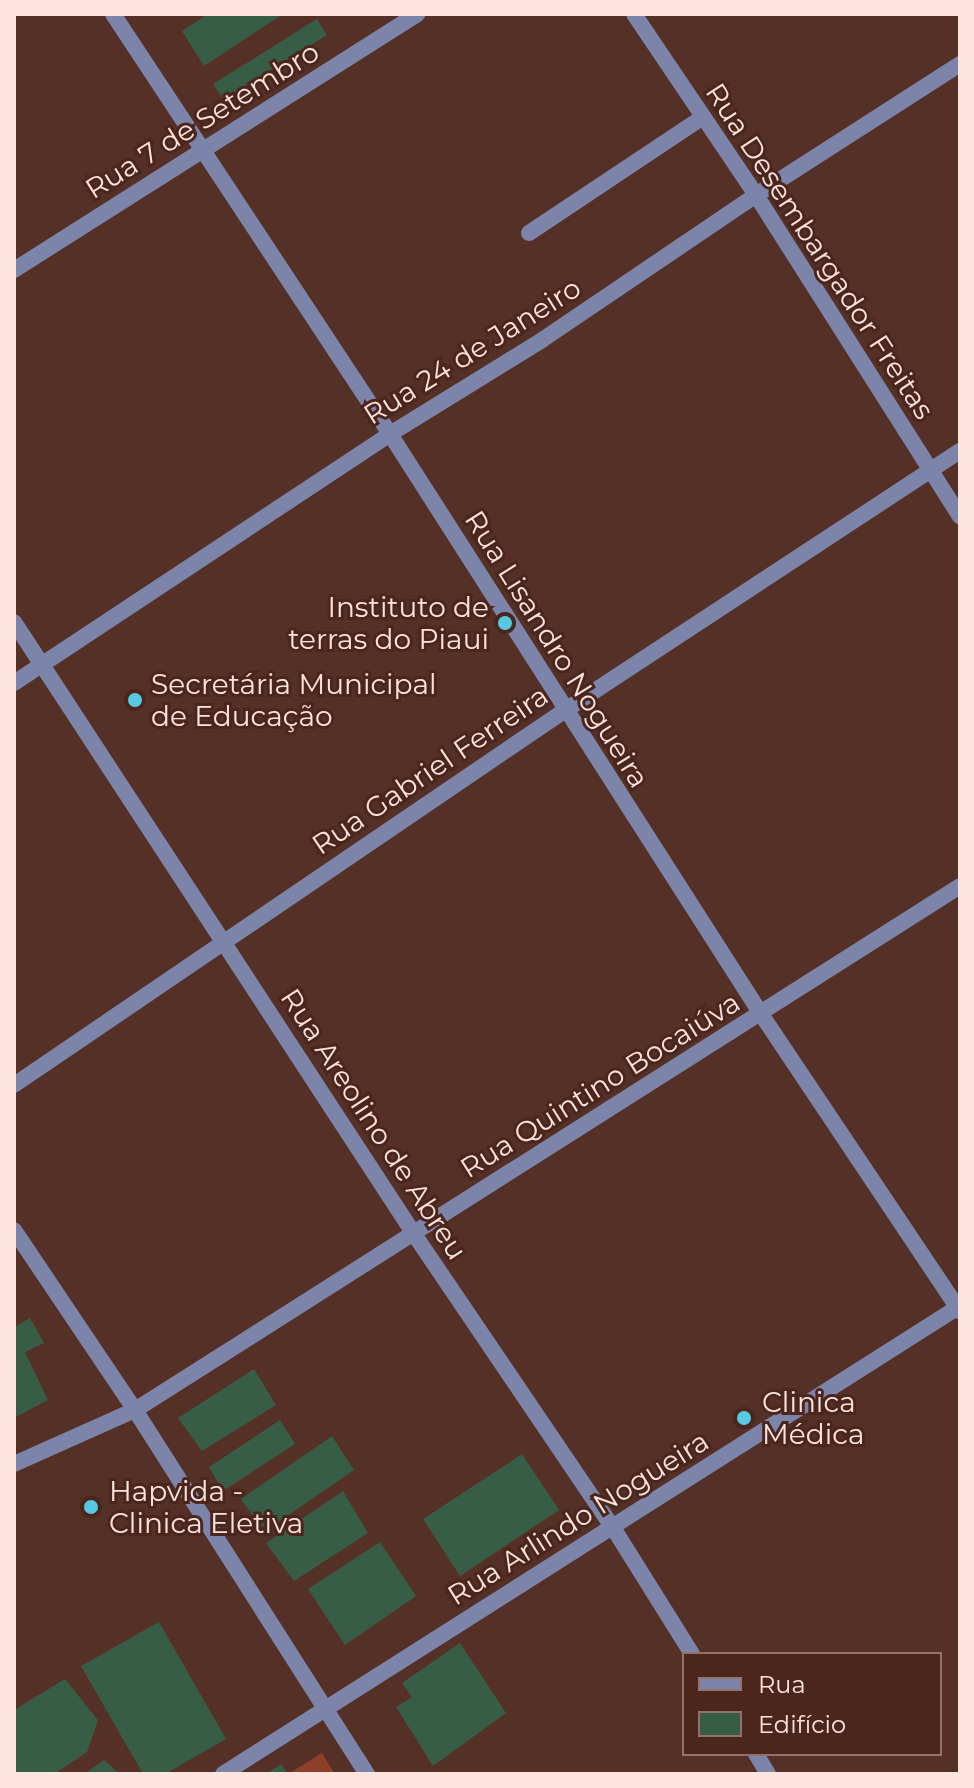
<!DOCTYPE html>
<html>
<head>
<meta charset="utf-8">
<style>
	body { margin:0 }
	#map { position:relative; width:974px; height:1788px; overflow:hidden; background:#553026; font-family:Montserrat,sans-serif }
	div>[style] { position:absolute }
	.green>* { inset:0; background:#8f3e29 }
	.building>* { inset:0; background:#385d46 }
	.minor>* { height:16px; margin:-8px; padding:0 8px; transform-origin:8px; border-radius:8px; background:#7c84aa }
	.tertiary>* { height:16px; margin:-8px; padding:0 8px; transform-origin:8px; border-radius:8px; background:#7c84aa }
	.dots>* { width:22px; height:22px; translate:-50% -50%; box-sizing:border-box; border:4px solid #4a261c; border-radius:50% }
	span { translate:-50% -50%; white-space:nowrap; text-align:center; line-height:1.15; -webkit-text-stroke:6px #4a261c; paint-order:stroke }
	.street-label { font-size:28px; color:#fde4de }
	.poi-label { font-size:28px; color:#fde4de }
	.right { translate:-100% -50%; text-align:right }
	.left { translate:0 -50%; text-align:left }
	.frame { position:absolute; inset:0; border:16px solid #fde4de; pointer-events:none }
	.legend { position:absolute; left:682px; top:1652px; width:260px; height:104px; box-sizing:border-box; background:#4a261c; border:2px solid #92726a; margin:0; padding:10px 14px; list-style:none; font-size:24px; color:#fde4de }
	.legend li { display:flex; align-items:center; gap:16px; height:40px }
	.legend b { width:40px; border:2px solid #92726a }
</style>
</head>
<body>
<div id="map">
	<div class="green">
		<div style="clip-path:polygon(322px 1753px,335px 1774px,288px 1774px)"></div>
	</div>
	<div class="building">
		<div style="clip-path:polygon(208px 14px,283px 14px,204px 66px,182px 31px)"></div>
		<div style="clip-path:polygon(317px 19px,327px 35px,223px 99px,213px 84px)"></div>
		<div style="clip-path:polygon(30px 1318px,44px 1343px,25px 1352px,48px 1400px,14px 1418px,14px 1327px)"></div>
		<div style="clip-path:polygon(254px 1369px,276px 1405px,202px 1451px,178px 1418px)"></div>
		<div style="clip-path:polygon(280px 1420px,295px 1444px,223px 1491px,209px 1467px)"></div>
		<div style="clip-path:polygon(332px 1436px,354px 1470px,264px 1532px,241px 1499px)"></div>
		<div style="clip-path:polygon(522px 1454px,559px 1510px,460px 1576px,423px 1519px)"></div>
		<div style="clip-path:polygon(343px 1491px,368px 1533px,294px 1581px,266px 1543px)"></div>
		<div style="clip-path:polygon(380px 1542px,416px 1596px,345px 1645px,308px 1589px)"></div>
		<div style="clip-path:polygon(159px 1622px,226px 1739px,165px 1774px,143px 1774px,81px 1666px)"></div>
		<div style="clip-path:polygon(460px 1643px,506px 1713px,433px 1766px,396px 1707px,412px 1697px,402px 1683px)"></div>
		<div style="clip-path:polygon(65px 1679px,98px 1720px,87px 1752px,54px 1774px,14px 1774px,14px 1710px)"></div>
		<div style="clip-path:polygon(104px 1760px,120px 1774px,84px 1774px)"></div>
		<div style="clip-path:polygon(281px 1764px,288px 1774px,266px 1774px)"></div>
	</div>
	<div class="minor">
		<div style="left:529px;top:233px;width:209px;rotate:-33.7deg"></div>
		<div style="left:14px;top:270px;width:478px;rotate:-32.4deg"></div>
		<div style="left:14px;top:683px;width:451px;rotate:-33.5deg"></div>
		<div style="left:390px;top:434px;width:179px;rotate:-31.7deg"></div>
		<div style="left:542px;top:340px;width:258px;rotate:-34.1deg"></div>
		<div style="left:756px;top:195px;width:242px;rotate:-32.7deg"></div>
		<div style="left:14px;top:1085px;width:665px;rotate:-34.22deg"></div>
		<div style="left:564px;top:711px;width:474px;rotate:-33.3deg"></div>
		<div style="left:14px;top:1230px;width:217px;rotate:56.1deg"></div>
		<div style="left:135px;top:1410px;width:432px;rotate:57.5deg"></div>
		<div style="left:14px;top:1464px;width:133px;rotate:-24.1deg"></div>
		<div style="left:135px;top:1410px;width:977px;rotate:-32.42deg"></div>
		<div style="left:612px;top:1526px;width:151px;rotate:58deg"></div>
		<div style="left:756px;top:1754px;width:23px;rotate:59deg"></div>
	</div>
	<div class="tertiary">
		<div style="left:113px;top:14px;width:503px;rotate:56.59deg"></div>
		<div style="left:390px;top:434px;width:689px;rotate:57.39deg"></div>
		<div style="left:761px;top:1014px;width:358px;rotate:56.2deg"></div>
		<div style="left:634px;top:14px;width:218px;rotate:56deg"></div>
		<div style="left:756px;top:195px;width:381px;rotate:57.6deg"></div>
		<div style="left:14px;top:622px;width:731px;rotate:56.83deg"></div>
		<div style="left:414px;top:1234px;width:353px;rotate:55.9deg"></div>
		<div style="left:223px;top:1774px;width:873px;rotate:-32.42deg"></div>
	</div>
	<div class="dots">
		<div style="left:505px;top:623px;background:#58c9e3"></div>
		<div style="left:135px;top:700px;background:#58c9e3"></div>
		<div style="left:744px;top:1418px;background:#58c9e3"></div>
		<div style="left:91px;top:1507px;background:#58c9e3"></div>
	</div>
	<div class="street-label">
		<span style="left:202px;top:120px;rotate:-32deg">Rua 7 de Setembro</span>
		<span style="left:820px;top:251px;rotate:57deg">Rua Desembargador Freitas</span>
		<span style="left:472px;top:351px;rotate:-32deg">Rua 24 de Janeiro</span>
		<span style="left:557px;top:649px;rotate:58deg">Rua Lisandro Nogueira</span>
		<span style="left:430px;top:770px;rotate:-34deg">Rua Gabriel Ferreira</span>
		<span style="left:600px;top:1085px;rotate:-32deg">Rua Quintino Bocaiúva</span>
		<span style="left:374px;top:1124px;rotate:57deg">Rua Areolino de Abreu</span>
		<span style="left:578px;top:1518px;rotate:-32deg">Rua Arlindo Nogueira</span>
	</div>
	<div class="poi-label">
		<span class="right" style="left:489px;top:623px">Instituto de<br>terras do Piaui</span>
		<span class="left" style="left:151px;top:700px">Secretária Municipal<br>de Educação</span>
		<span class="left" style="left:762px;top:1418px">Clinica<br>Médica</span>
		<span class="left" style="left:109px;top:1507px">Hapvida -<br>Clinica Eletiva</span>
	</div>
	<div class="frame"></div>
	<ul class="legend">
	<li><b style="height:10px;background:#7c84aa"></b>Rua</li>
	<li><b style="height:22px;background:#385d46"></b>Edifício</li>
	</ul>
</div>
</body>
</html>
